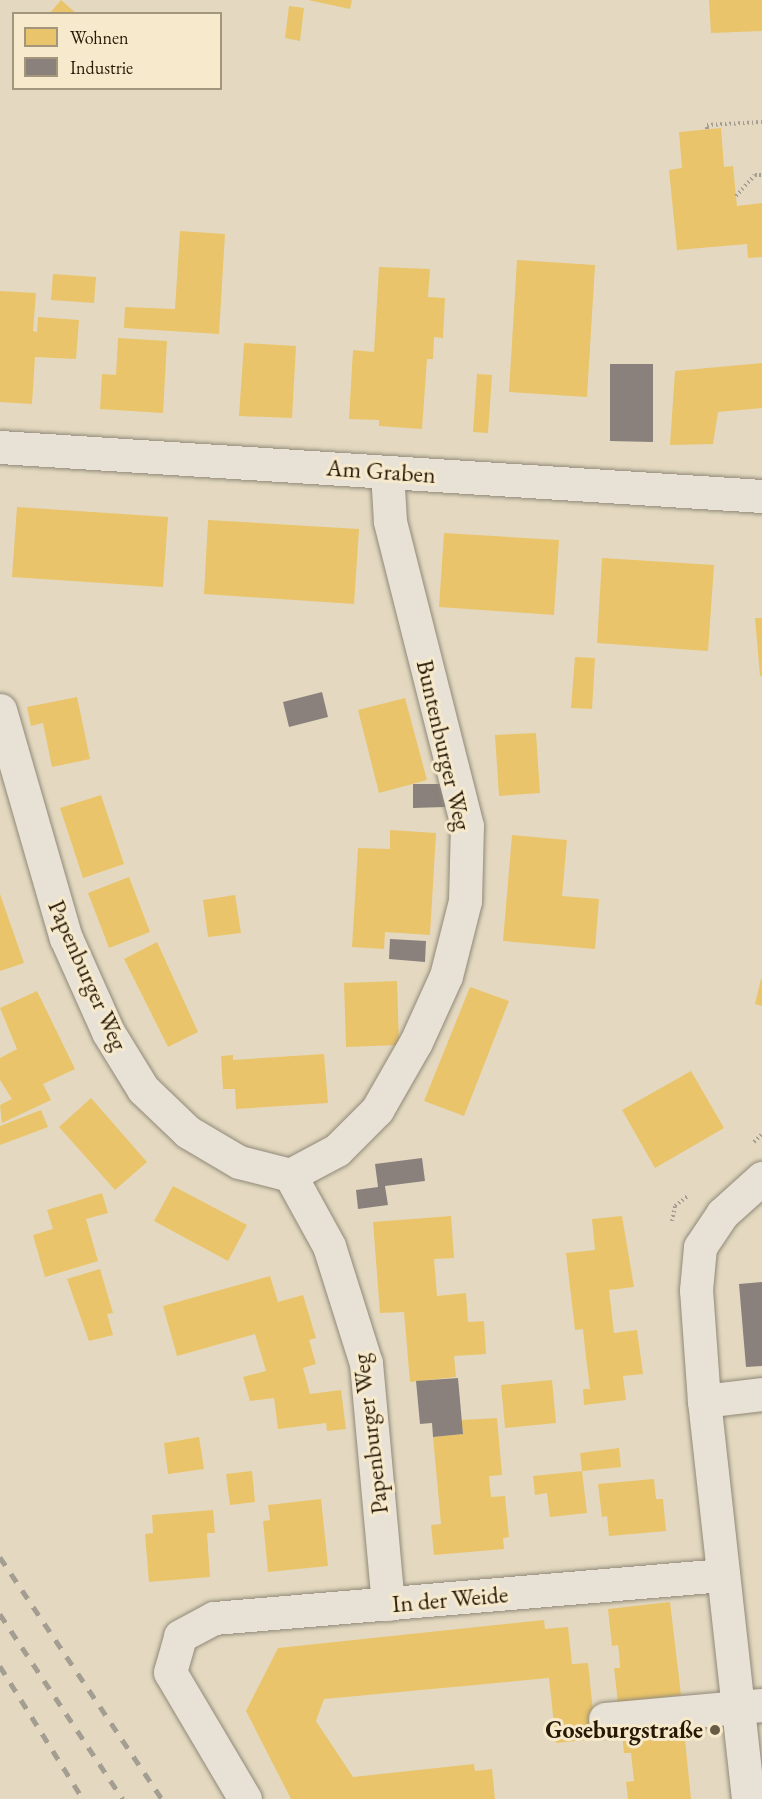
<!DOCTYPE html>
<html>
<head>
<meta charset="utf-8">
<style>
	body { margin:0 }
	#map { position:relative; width:762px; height:1799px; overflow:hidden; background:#e4d9c0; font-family:"EB Garamond",serif }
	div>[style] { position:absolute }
	.homes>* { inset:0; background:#e9c46a }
	.industry>* { inset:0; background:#8a817c }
	.path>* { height:4px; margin-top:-2px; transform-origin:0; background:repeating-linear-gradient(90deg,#a39d92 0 1.5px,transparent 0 4.5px) }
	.roads { filter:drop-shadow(0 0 2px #918978) drop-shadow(0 0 2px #918978) }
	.minor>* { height:33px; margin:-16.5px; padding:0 16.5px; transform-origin:16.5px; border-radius:16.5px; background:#e8e2d6 }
	.rail>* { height:4.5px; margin-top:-2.25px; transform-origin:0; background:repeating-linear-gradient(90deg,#a39d92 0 10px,transparent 0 20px) }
	.dots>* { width:16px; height:16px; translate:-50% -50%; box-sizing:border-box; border:3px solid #f7eacc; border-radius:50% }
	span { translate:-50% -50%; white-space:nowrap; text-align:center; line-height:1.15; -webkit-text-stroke:6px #f7eacc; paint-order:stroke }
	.street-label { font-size:24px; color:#271906 }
	.poi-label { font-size:24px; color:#271906; font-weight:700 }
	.right { translate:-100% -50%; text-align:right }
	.legend { position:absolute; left:12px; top:12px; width:210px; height:78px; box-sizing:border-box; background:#f7eacc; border:2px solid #a4967d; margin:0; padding:8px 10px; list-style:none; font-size:18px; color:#271906 }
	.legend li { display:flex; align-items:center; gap:12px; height:30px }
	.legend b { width:30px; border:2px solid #a4967d }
</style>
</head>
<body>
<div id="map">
	<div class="homes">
		<div style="clip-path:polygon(61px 0,77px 14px,49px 14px)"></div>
		<div style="clip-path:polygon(308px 0,352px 0,350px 9px)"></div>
		<div style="clip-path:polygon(709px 0,762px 0,762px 31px,711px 33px)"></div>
		<div style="clip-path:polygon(289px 6px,304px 8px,300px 41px,285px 38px)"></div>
		<div style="clip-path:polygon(721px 128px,724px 167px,733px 166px,737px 206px,762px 203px,762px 257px,748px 258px,747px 244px,677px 250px,669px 170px,682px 168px,679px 132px)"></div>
		<div style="clip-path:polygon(180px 231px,225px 234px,219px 334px,124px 328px,125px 307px,175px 309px)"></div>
		<div style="clip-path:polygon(517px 260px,595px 265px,587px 397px,509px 392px)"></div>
		<div style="clip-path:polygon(379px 267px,430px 269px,428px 297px,445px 298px,443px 338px,434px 337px,433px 359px,427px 359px,422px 429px,379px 426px,379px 420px,349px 419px,353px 350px,374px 352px)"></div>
		<div style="clip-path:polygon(53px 274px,96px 277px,94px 303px,51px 300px)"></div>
		<div style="clip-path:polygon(0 291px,36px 293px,33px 331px,37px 332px,38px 317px,79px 320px,76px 359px,35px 357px,32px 404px,0 402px)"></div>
		<div style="clip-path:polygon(118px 338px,167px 341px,163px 413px,100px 409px,102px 374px,116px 375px)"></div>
		<div style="clip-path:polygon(244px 343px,296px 346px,292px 418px,239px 416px)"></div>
		<div style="clip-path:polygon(762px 363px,762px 408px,718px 412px,713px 444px,670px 445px,675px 371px)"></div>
		<div style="clip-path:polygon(477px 374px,492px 375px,488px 433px,473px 432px)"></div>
		<div style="clip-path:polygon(17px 507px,168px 517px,163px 587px,12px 577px)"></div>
		<div style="clip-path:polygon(208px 520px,359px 529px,354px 604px,204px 594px)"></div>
		<div style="clip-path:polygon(444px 533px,559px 540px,554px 615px,439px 607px)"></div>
		<div style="clip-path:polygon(602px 558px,714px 565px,708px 651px,597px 643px)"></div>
		<div style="clip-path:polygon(755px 618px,762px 618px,762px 676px,760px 676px)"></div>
		<div style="clip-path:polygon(575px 657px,595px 658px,592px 709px,571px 708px)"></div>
		<div style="clip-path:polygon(77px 697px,90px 759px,52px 767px,43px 723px,31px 726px,27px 707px)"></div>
		<div style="clip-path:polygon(405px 698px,427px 780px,379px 793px,358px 710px)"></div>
		<div style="clip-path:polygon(536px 733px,540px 793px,499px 796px,495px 735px)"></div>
		<div style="clip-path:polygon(101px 795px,124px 864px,83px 878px,60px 808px)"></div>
		<div style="clip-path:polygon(390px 830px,436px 833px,430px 935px,385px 932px,384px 949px,352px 947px,358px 848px,390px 849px)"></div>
		<div style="clip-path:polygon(512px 835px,567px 840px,562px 896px,599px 899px,595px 949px,503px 941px)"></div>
		<div style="clip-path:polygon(129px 877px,150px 932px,109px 948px,88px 893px)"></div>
		<div style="clip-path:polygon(0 894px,24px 963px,0 971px)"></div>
		<div style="clip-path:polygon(235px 895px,241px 933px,208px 937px,203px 900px)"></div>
		<div style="clip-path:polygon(157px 942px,198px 1032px,168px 1047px,124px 959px)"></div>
		<div style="clip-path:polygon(761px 979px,762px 979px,762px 1006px,755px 1004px)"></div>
		<div style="clip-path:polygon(397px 981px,399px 1045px,346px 1047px,344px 983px)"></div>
		<div style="clip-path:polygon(470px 987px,509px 1001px,464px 1116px,424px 1101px)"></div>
		<div style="clip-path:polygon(37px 991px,75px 1069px,43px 1084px,51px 1100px,2px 1123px,0 1105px,12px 1099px,0 1080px,0 1058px,17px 1049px,0 1008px)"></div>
		<div style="clip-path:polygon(324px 1054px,328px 1103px,236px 1109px,235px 1089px,223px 1089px,221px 1056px,233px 1055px,233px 1060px)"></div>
		<div style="clip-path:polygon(691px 1071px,724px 1128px,655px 1168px,622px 1110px)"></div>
		<div style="clip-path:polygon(91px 1098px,147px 1162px,115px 1190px,59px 1127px)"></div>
		<div style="clip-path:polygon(41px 1110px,48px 1127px,0 1145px,0 1126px)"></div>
		<div style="clip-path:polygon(173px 1186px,247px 1225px,228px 1261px,154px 1221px)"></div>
		<div style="clip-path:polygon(102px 1193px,108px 1213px,86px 1219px,98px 1261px,45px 1277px,33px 1235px,53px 1229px,47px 1210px)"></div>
		<div style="clip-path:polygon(451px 1216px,454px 1258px,434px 1259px,437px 1296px,466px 1293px,468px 1322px,484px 1321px,486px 1354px,454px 1356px,456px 1377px,410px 1382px,404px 1312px,380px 1313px,373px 1222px)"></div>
		<div style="clip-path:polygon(622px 1216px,634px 1287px,609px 1290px,614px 1333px,637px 1330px,643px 1374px,623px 1376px,626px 1400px,584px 1405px,583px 1389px,590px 1389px,586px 1358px,583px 1329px,575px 1330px,566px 1253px,595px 1250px,592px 1219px)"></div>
		<div style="clip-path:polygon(100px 1269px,113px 1313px,107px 1314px,113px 1335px,89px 1341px,67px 1279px)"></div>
		<div style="clip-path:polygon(270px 1276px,278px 1302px,303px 1295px,316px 1338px,309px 1340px,316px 1364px,303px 1368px,310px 1394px,341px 1390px,346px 1429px,327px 1431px,326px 1423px,278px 1429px,274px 1398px,250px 1401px,243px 1377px,266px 1371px,255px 1334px,177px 1356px,163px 1306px)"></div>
		<div style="clip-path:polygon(552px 1380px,556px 1423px,505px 1428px,501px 1385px)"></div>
		<div style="clip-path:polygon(497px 1418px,502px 1475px,489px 1476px,491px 1497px,505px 1496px,509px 1537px,503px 1538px,504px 1549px,434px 1555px,431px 1525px,441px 1524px,433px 1437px,463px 1434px,461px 1420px)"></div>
		<div style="clip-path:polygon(199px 1437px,204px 1469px,168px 1474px,164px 1443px)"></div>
		<div style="clip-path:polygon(619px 1448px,621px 1467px,582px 1471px,580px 1453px)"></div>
		<div style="clip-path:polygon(252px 1471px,255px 1502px,230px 1505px,226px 1474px)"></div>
		<div style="clip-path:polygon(582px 1471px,587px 1513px,550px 1517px,547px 1493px,535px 1495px,533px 1476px)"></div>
		<div style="clip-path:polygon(654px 1479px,656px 1499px,663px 1499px,666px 1531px,609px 1536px,607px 1516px,602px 1517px,598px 1484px)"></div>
		<div style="clip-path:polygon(321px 1499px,328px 1566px,268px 1572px,263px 1521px,270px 1520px,268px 1505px)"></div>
		<div style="clip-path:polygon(213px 1510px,215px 1533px,207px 1533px,210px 1577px,149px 1582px,145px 1534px,153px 1533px,152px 1515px)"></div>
		<div style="clip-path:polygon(670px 1602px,681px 1695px,618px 1703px,614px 1668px,620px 1668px,619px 1653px,618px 1645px,612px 1646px,608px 1609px)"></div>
		<div style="clip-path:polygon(544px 1620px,545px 1629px,568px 1627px,572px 1664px,588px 1663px,596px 1739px,556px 1743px,549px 1678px,324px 1699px,316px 1721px,353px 1777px,474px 1764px,475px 1771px,492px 1769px,495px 1799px,291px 1799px,246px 1711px,278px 1648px)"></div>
		<div style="clip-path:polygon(683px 1720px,691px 1799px,628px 1799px,626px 1782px,634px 1781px,631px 1753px,624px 1753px,622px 1734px)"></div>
	</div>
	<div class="industry">
		<div style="clip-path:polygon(610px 364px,653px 364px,653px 442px,610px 441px)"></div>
		<div style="clip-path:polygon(322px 692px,328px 717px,289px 727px,283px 702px)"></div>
		<div style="clip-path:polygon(413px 784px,445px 784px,445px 807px,413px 808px)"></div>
		<div style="clip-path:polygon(390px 939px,426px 941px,425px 962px,389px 959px)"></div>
		<div style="clip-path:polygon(422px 1158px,425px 1181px,385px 1186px,388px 1205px,358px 1209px,356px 1190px,378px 1187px,375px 1164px)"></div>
		<div style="clip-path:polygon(762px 1282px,762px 1366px,746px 1367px,739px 1284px)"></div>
		<div style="clip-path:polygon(458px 1378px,463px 1434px,433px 1437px,432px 1423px,420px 1424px,416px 1381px)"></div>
	</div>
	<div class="path">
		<div style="left:707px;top:129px;width:4px;rotate:-90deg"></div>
		<div style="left:707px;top:125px;width:55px;rotate:-3.1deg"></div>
		<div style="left:736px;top:196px;width:28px;rotate:-48deg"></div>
		<div style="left:755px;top:175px;width:7px"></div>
		<div style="left:754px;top:1142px;width:11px;rotate:-45deg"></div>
		<div style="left:672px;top:1221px;width:15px;rotate:-79deg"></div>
		<div style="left:675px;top:1206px;width:16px;rotate:-38deg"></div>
	</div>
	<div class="roads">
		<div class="minor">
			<div style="left:0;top:447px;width:764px;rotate:3.68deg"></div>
			<div style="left:0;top:710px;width:237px;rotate:73.9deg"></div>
			<div style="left:66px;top:938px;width:103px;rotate:65.9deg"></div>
			<div style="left:108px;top:1032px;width:67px;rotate:58.4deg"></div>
			<div style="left:143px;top:1089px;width:62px;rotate:43.7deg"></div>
			<div style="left:188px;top:1132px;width:59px;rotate:30.5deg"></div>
			<div style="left:239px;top:1162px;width:53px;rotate:14.3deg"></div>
			<div style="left:290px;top:1175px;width:81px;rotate:61.2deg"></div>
			<div style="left:329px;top:1246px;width:123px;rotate:72.5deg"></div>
			<div style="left:366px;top:1363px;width:242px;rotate:84.8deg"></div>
			<div style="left:290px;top:1175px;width:53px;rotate:-28deg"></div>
			<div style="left:337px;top:1150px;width:57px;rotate:-45deg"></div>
			<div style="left:377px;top:1110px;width:78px;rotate:-60.2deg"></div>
			<div style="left:416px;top:1042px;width:72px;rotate:-65.6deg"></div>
			<div style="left:446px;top:976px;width:77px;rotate:-75.8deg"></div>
			<div style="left:465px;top:901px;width:75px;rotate:-88.5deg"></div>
			<div style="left:467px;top:826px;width:315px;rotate:-104.2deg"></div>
			<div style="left:390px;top:521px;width:49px;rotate:-93.5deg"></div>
			<div style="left:704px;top:1401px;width:58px;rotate:-6.9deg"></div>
			<div style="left:605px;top:1719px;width:158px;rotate:-5.1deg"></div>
			<div style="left:245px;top:1799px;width:147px;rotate:-120.6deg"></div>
			<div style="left:170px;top:1672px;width:37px;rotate:-74deg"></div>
			<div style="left:180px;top:1636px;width:38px;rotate:-28deg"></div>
			<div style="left:214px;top:1618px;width:511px;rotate:-4.83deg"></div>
			<div style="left:748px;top:1799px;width:400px;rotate:-96.3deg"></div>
			<div style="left:704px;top:1401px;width:111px;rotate:-94.1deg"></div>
			<div style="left:696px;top:1290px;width:43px;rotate:-84.7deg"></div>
			<div style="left:700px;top:1247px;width:40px;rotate:-56deg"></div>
			<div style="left:722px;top:1214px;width:54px;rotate:-42deg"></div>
		</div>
	</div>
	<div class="rail">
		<div style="left:0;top:1557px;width:291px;rotate:56.2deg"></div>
		<div style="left:0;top:1614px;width:222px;rotate:56.4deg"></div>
		<div style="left:0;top:1666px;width:157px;rotate:58deg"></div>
	</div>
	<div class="dots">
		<div style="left:715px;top:1730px;background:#695c47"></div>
	</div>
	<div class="street-label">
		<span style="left:381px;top:471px;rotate:4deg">Am Graben</span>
		<span style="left:444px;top:745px;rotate:77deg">Buntenburger Weg</span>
		<span style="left:88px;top:975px;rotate:66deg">Papenburger Weg</span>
		<span style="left:370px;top:1434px;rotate:-97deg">Papenburger Weg</span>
		<span style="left:450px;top:1599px;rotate:-5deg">In der Weide</span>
	</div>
	<div class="poi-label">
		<span class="right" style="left:703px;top:1730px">Goseburgstraße</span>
	</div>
	<ul class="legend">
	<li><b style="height:16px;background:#e9c46a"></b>Wohnen</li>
	<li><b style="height:16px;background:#8a817c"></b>Industrie</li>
	</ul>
</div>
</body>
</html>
